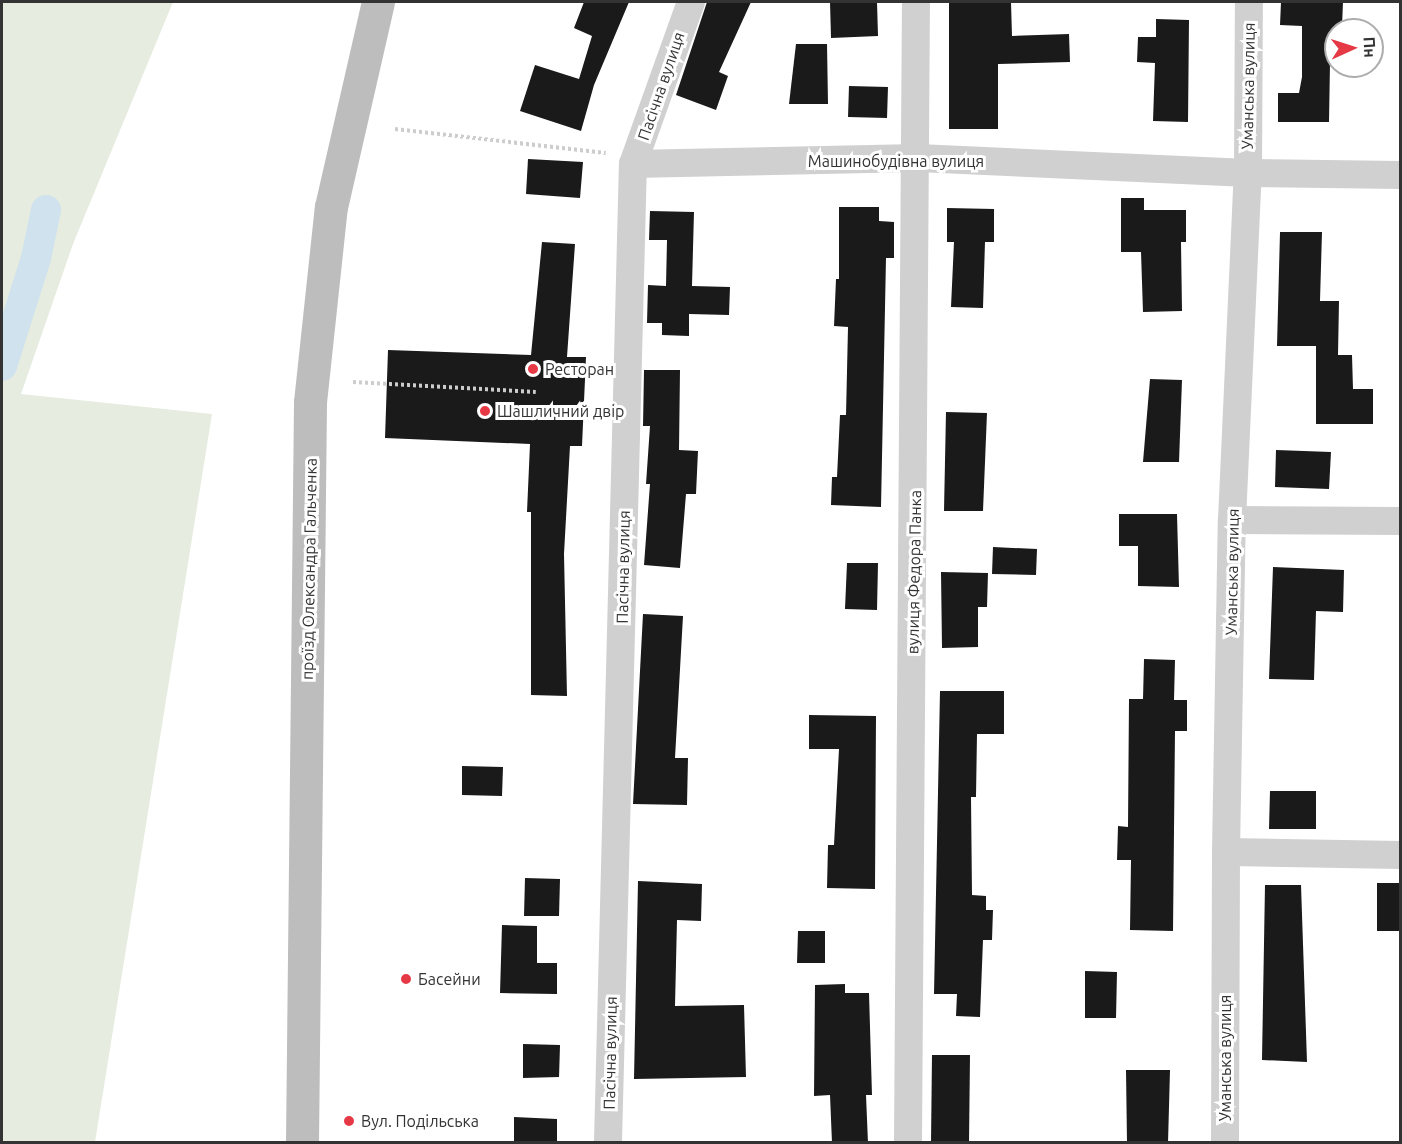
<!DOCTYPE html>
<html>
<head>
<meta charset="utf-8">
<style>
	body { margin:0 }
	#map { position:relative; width:1402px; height:1144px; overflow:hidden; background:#fff; font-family:Ubuntu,sans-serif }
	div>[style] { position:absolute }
	.green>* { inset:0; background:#e6ecdf }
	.canal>* { height:30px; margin:-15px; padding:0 15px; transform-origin:15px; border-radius:15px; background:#cfe2ee }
	.building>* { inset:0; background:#1a1a1a }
	.path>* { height:4px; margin-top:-2px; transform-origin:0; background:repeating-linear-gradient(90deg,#cdcdcd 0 3px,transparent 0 6px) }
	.street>* { height:28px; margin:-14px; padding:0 14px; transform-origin:14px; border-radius:14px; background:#d0d0d0 }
	.secondary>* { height:33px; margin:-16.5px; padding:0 16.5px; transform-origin:16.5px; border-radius:16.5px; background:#bdbdbd }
	.dots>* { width:16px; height:16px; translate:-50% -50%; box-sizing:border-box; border:3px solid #fff; border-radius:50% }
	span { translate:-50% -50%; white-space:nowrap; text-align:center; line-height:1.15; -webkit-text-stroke:6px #fff; paint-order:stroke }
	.street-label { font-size:16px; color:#333 }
	.poi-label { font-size:16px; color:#333 }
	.left { translate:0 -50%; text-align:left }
	.frame { position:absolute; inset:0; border:3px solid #333; pointer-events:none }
	.north { position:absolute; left:1324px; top:18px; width:60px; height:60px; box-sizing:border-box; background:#fff; border:2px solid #adadad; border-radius:50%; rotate:87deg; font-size:16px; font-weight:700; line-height:24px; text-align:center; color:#333 }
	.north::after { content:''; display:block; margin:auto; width:21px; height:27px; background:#e63946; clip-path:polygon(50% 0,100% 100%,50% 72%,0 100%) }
</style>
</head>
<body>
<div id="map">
	<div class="green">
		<div style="clip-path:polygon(2px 2px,173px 2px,73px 244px,21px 394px,212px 414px,95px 1142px,2px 1142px)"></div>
	</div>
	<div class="canal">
		<div style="left:2px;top:366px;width:113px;rotate:-72.5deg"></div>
		<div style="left:36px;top:258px;width:49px;rotate:-78.2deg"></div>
	</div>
	<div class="building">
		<div style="clip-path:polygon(584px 2px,629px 2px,594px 85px,581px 131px,520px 111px,535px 65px,579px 79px,592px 36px,574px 28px)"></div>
		<div style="clip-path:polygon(707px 2px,751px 2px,719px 72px,728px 76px,716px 110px,676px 95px)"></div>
		<div style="clip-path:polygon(830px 2px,877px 2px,878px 36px,831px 38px)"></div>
		<div style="clip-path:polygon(949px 2px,1011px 2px,1012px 36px,1069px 34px,1070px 62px,998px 64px,998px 129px,949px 129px)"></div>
		<div style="clip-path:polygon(1281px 2px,1343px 2px,1342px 27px,1336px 27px,1336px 63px,1330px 63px,1329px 122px,1278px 122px,1278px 93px,1299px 93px,1302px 77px,1302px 26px,1280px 25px)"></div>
		<div style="clip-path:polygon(1156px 19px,1189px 20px,1188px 122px,1153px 121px,1155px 63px,1137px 62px,1138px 37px,1156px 37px)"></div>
		<div style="clip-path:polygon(796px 44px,827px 44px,828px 104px,789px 104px)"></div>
		<div style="clip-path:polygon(849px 86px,888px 87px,887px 118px,848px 117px)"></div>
		<div style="clip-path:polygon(528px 159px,583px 162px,580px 198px,526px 194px)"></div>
		<div style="clip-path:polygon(1121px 198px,1144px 198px,1144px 210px,1186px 210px,1186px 242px,1181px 242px,1182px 311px,1143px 312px,1141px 252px,1121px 252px)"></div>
		<div style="clip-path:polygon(839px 207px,879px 207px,879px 221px,894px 222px,894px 258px,886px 258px,881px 507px,831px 505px,832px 477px,837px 477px,840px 415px,846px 415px,848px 327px,834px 326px,836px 279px,839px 279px)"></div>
		<div style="clip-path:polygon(947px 208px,994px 209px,994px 242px,985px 242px,983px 308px,951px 307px,954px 242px,947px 242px)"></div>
		<div style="clip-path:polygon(650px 211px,694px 212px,692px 286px,730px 287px,729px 315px,689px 314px,689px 336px,662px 335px,662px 323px,647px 323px,648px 285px,666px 286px,667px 240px,649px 240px)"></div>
		<div style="clip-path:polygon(1280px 232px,1322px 232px,1320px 301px,1339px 301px,1338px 355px,1352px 355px,1353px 389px,1373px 389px,1373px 424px,1316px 424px,1316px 346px,1277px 346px)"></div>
		<div style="clip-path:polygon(542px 242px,575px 244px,567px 357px,586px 357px,582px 446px,570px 446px,564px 554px,567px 696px,531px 695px,531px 512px,527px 512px,530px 444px,385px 438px,388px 350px,531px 355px)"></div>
		<div style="clip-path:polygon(644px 370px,680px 370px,679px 450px,698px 451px,696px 494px,686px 494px,680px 568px,644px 565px,650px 484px,646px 484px,650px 426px,643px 426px)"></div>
		<div style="clip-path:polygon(1150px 379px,1182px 380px,1179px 462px,1143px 462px)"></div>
		<div style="clip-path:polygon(946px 412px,987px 413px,983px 511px,944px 511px)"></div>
		<div style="clip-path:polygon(1276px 450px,1331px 452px,1329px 489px,1275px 487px)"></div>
		<div style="clip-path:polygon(1119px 514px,1177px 514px,1179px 587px,1138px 586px,1138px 546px,1119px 546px)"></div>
		<div style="clip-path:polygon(993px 547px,1037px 549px,1036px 575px,992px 574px)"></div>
		<div style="clip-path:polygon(847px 563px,878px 563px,877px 610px,845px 609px)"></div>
		<div style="clip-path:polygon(1273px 567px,1344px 570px,1343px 612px,1316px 611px,1314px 680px,1269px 679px)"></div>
		<div style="clip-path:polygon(941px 572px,988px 573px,987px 607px,978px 607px,978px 647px,942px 648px)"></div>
		<div style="clip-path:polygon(643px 614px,683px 616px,675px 758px,688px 758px,687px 805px,633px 804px)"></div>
		<div style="clip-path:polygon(1144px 659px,1175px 660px,1174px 700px,1187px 700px,1187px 731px,1175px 731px,1173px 931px,1130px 930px,1131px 860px,1117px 860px,1118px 826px,1128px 827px,1129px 699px,1143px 699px)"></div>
		<div style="clip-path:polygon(940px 691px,1004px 691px,1004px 734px,977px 734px,976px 797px,971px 797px,972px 895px,986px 896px,986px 910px,993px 910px,992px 940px,983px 940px,980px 1017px,956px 1016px,957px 994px,934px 994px)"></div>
		<div style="clip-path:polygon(809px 715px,876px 716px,875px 889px,827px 888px,828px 845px,834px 845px,839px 749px,809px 749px)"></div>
		<div style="clip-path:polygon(462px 766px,503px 767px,502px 796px,462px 795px)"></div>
		<div style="clip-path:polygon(1270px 791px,1316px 791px,1316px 829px,1269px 829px)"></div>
		<div style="clip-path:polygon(525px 878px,560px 879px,559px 916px,524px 916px)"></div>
		<div style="clip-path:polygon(638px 881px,702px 884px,701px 921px,677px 920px,675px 1006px,744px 1005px,746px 1077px,634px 1079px)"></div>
		<div style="clip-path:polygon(1377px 883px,1401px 883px,1401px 931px,1377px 931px)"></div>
		<div style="clip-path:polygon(1265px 885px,1301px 885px,1307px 1062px,1262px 1060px)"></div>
		<div style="clip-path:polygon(502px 925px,537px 926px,537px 963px,557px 963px,557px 994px,500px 993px)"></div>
		<div style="clip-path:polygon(798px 931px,825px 931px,825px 963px,797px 963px)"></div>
		<div style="clip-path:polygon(1085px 971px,1117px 972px,1116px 1018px,1085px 1018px)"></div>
		<div style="clip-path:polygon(845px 984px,845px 993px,869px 993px,872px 1095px,866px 1095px,868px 1143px,832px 1143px,830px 1095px,814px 1096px,815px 985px)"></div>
		<div style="clip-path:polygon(523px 1044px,560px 1045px,559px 1077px,523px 1078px)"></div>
		<div style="clip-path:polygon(932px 1055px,970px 1055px,969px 1143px,931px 1143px)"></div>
		<div style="clip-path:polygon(1126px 1070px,1170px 1070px,1168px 1143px,1127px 1143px)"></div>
		<div style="clip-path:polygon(514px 1117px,557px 1119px,557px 1143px,514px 1143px)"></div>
	</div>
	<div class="path">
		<div style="left:395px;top:129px;width:212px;rotate:6.5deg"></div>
		<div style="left:353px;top:382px;width:183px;rotate:3.1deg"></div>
	</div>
	<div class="street">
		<div style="left:633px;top:164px;width:285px;rotate:-1.2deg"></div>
		<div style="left:918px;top:158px;width:330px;rotate:2.6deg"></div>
		<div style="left:1248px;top:173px;width:152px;rotate:0.8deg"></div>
		<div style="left:1232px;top:520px;width:168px;rotate:0.3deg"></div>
		<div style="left:1226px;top:852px;width:174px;rotate:1deg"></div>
		<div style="left:608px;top:1142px;width:978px;rotate:-88.54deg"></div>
		<div style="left:633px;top:164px;width:172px;rotate:-70.3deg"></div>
		<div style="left:908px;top:1142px;width:1140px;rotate:-89.6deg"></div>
		<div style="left:1225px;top:1142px;width:290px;rotate:-89.8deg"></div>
		<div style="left:1226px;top:852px;width:332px;rotate:-89deg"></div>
		<div style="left:1232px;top:520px;width:347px;rotate:-87.4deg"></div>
		<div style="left:1248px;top:173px;width:171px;rotate:-89.7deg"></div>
	</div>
	<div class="secondary">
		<div style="left:302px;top:1142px;width:740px;rotate:-89.38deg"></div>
		<div style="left:310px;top:402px;width:196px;rotate:-83.9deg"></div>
		<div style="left:331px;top:207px;width:210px;rotate:-77.1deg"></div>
	</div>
	<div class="dots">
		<div style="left:533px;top:369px;background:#e63946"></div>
		<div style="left:485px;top:411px;background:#e63946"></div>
		<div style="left:406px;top:979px;background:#e63946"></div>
		<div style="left:349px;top:1121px;background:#e63946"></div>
	</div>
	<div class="street-label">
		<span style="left:661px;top:86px;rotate:-71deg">Пасічна вулиця</span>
		<span style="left:1248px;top:86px;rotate:-89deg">Уманська вулиця</span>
		<span style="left:896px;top:161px">Машинобудівна вулиця</span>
		<span style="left:623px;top:567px;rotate:-89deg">Пасічна вулиця</span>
		<span style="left:309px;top:569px;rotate:-89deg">проїзд Олександра Гальченка</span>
		<span style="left:914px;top:572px;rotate:-89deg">вулиця Федора Панка</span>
		<span style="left:1232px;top:572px;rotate:-89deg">Уманська вулиця</span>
		<span style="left:610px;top:1053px;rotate:-89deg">Пасічна вулиця</span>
		<span style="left:1225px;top:1058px;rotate:-90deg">Уманська вулиця</span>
	</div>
	<div class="poi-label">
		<span class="left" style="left:545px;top:369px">Ресторан</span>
		<span class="left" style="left:497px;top:411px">Шашличний двір</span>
		<span class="left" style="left:418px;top:979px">Басейни</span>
		<span class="left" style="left:361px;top:1121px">Вул. Подільська</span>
	</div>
	<div class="frame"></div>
	<div class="north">Пн</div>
</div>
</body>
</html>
